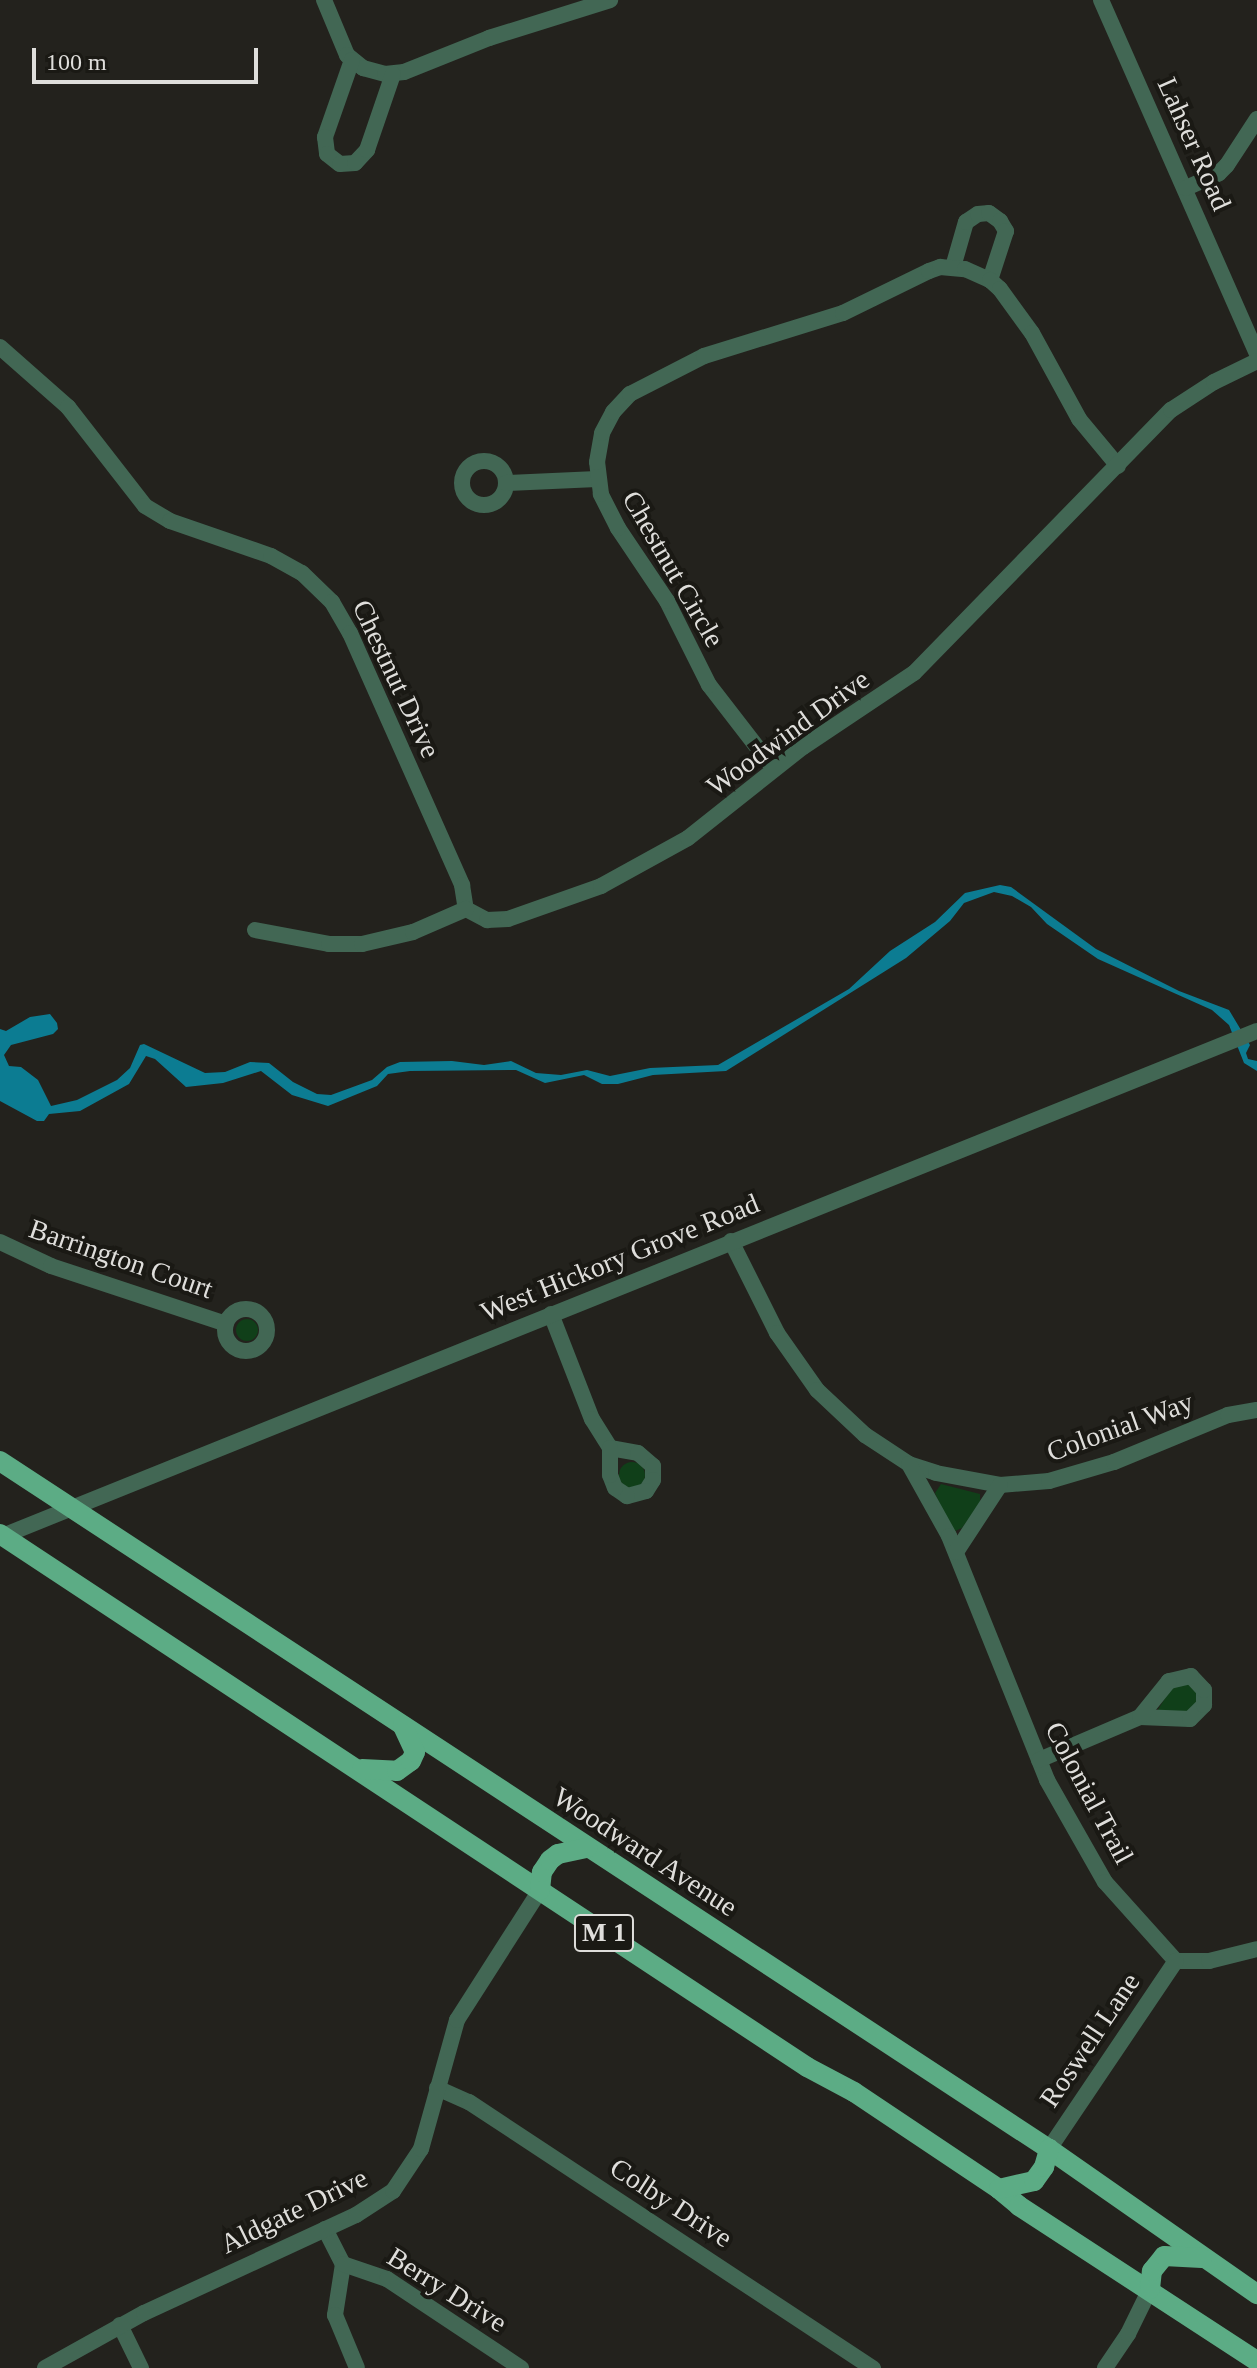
<!DOCTYPE html>
<html>
<head>
<meta charset="utf-8">
<style>
	body { margin:0 }
	#map { position:relative; width:1257px; height:2368px; overflow:hidden; background:#23221d; font-family:"Times New Roman",serif }
	div>[style] { position:absolute }
	.green>* { inset:0; background:#103f19 }
	.round { border-radius:50% }
	.water>* { inset:0; background:#0c7c92 }
	.minor>* { height:16px; margin:-8px; padding:0 8px; transform-origin:8px; border-radius:8px; background:#426754 }
	.minor>.ring { margin:-8px; padding:0; box-sizing:content-box; background:none; border:16px solid #426754; border-radius:50% }
	.major>* { height:20px; margin:-10px; padding:0 10px; transform-origin:10px; border-radius:10px; background:#5cac85 }
	span { translate:-50% -50%; white-space:nowrap; text-align:center; line-height:1.15; -webkit-text-stroke:8px #1a1914; paint-order:stroke }
	.shield-label span { padding:2px 6px; background:#1a1914; border:2px solid; border-radius:6px; -webkit-text-stroke-width:0 }
	.shield-label { font-size:26px; color:#dfdedb; font-weight:700 }
	.street-label { font-size:28px; color:#dfdedb }
	.scale { position:absolute; left:32px; top:48px; width:226px; height:36px; box-sizing:border-box; border:4px solid #dfdedb; border-top:0; padding-left:10px; font-size:24px; line-height:28px; white-space:nowrap; color:#dfdedb; -webkit-text-stroke:6px #1a1914; paint-order:stroke }
</style>
</head>
<body>
<div id="map">
	<div class="green">
		<div class="round" style="left:236px;top:1319px;width:22px;height:22px"></div>
		<div class="round" style="left:619px;top:1462px;width:26px;height:26px"></div>
		<div style="clip-path:polygon(941px 1484px,980px 1494px,980px 1503px,962px 1528px,955px 1531px,950px 1527px,935px 1493px)"></div>
		<div style="clip-path:polygon(1186px 1682px,1200px 1696px,1189px 1713px,1157px 1711px,1172px 1687px)"></div>
	</div>
	<div class="water">
		<div style="clip-path:polygon(1000px 885px,1011px 887px,1096px 949px,1179px 991px,1229px 1010px,1250px 1045px,1246px 1053px,1248px 1059px,1257px 1061px,1257px 1071px,1244px 1063px,1229px 1025px,1212px 1010px,1098px 959px,1047px 924px,1031px 907px,1012px 896px,994px 892px,964px 903px,950px 921px,906px 958px,726px 1071px,653px 1075px,618px 1084px,602px 1084px,584px 1075px,545px 1083px,516px 1070px,410px 1071px,388px 1074px,377px 1086px,328px 1106px,292px 1095px,261px 1071px,223px 1083px,186px 1087px,155px 1059px,146px 1056px,129px 1084px,80px 1111px,49px 1114px,44px 1121px,37px 1121px,0 1101px,0 1029px,6px 1031px,30px 1017px,50px 1014px,57px 1023px,58px 1029px,53px 1034px,11px 1045px,4px 1055px,9px 1066px,21px 1067px,38px 1080px,51px 1106px,77px 1100px,117px 1080px,130px 1068px,140px 1045px,144px 1044px,205px 1073px,225px 1072px,250px 1062px,269px 1063px,293px 1082px,317px 1094px,331px 1095px,372px 1080px,387px 1067px,400px 1062px,452px 1061px,484px 1065px,511px 1061px,536px 1073px,561px 1075px,587px 1070px,610px 1076px,650px 1068px,718px 1065px,849px 989px,890px 951px,935px 922px,965px 893px)"></div>
	</div>
	<div class="minor">
		<div style="left:324px;top:0;width:60px;rotate:67.3deg"></div>
		<div style="left:347px;top:55px;width:21px;rotate:39deg"></div>
		<div style="left:363px;top:68px;width:23px;rotate:15deg"></div>
		<div style="left:385px;top:74px;width:19px;rotate:-6deg"></div>
		<div style="left:404px;top:72px;width:92px;rotate:-21.8deg"></div>
		<div style="left:489px;top:38px;width:127px;rotate:-17.4deg"></div>
		<div style="left:1101px;top:0;width:386px;rotate:66.2deg"></div>
		<div style="left:352px;top:60px;width:82px;rotate:109.3deg"></div>
		<div style="left:325px;top:137px;width:17px;rotate:83deg"></div>
		<div style="left:327px;top:154px;width:16px;rotate:38deg"></div>
		<div style="left:340px;top:164px;width:15px;rotate:-4deg"></div>
		<div style="left:355px;top:163px;width:18px;rotate:-47deg"></div>
		<div style="left:367px;top:150px;width:80px;rotate:-71.1deg"></div>
		<div style="left:1186px;top:188px;width:36px;rotate:-24deg"></div>
		<div style="left:1219px;top:173px;width:11px;rotate:-45deg"></div>
		<div style="left:1227px;top:165px;width:55px;rotate:-56.9deg"></div>
		<div style="left:953px;top:267px;width:47px;rotate:-73.9deg"></div>
		<div style="left:966px;top:222px;width:14px;rotate:-34deg"></div>
		<div style="left:978px;top:214px;width:11px;rotate:-5deg"></div>
		<div style="left:989px;top:213px;width:14px;rotate:36deg"></div>
		<div style="left:1000px;top:221px;width:12px;rotate:59deg"></div>
		<div style="left:1006px;top:231px;width:52px;rotate:108.1deg"></div>
		<div style="left:0;top:347px;width:91px;rotate:41.4deg"></div>
		<div style="left:68px;top:407px;width:125px;rotate:52.1deg"></div>
		<div style="left:145px;top:506px;width:29px;rotate:31deg"></div>
		<div style="left:170px;top:521px;width:107px;rotate:19.1deg"></div>
		<div style="left:271px;top:556px;width:35px;rotate:29deg"></div>
		<div style="left:302px;top:573px;width:42px;rotate:44deg"></div>
		<div style="left:332px;top:602px;width:36px;rotate:60deg"></div>
		<div style="left:350px;top:633px;width:276px;rotate:66deg"></div>
		<div style="left:462px;top:885px;width:24px;rotate:81deg"></div>
		<div class="ring" style="left:462px;top:461px;width:28px;height:28px"></div>
		<div style="left:506px;top:483px;width:91px;rotate:-2.5deg"></div>
		<div style="left:774px;top:769px;width:106px;rotate:-127.7deg"></div>
		<div style="left:709px;top:685px;width:94px;rotate:-116.6deg"></div>
		<div style="left:667px;top:601px;width:88px;rotate:-123.9deg"></div>
		<div style="left:618px;top:528px;width:38px;rotate:-117deg"></div>
		<div style="left:601px;top:494px;width:32px;rotate:-97deg"></div>
		<div style="left:597px;top:462px;width:29px;rotate:-80deg"></div>
		<div style="left:602px;top:433px;width:24px;rotate:-62deg"></div>
		<div style="left:613px;top:412px;width:25px;rotate:-47deg"></div>
		<div style="left:630px;top:394px;width:83px;rotate:-27.2deg"></div>
		<div style="left:704px;top:356px;width:145px;rotate:-17.2deg"></div>
		<div style="left:843px;top:313px;width:96px;rotate:-26deg"></div>
		<div style="left:929px;top:271px;width:12px;rotate:-20deg"></div>
		<div style="left:940px;top:267px;width:25px;rotate:5deg"></div>
		<div style="left:965px;top:269px;width:27px;rotate:24deg"></div>
		<div style="left:990px;top:280px;width:13px;rotate:42deg"></div>
		<div style="left:1000px;top:289px;width:54px;rotate:54deg"></div>
		<div style="left:1032px;top:333px;width:98px;rotate:61.3deg"></div>
		<div style="left:1079px;top:419px;width:61px;rotate:50.3deg"></div>
		<div style="left:466px;top:909px;width:24px;rotate:28deg"></div>
		<div style="left:487px;top:920px;width:21px;rotate:-3deg"></div>
		<div style="left:508px;top:919px;width:99px;rotate:-19.5deg"></div>
		<div style="left:601px;top:886px;width:99px;rotate:-28.9deg"></div>
		<div style="left:688px;top:838px;width:147px;rotate:-38.4deg"></div>
		<div style="left:803px;top:747px;width:133px;rotate:-33.7deg"></div>
		<div style="left:914px;top:673px;width:368px;rotate:-45.7deg"></div>
		<div style="left:1171px;top:410px;width:51px;rotate:-33.1deg"></div>
		<div style="left:1214px;top:382px;width:48px;rotate:-26deg"></div>
		<div style="left:255px;top:930px;width:75px;rotate:10.7deg"></div>
		<div style="left:329px;top:944px;width:33px"></div>
		<div style="left:362px;top:944px;width:52px;rotate:-13.2deg"></div>
		<div style="left:413px;top:932px;width:58px;rotate:-23.5deg"></div>
		<div style="left:731px;top:1241px;width:103px;rotate:63.4deg"></div>
		<div style="left:777px;top:1333px;width:70px;rotate:54.9deg"></div>
		<div style="left:817px;top:1390px;width:66px;rotate:43.2deg"></div>
		<div style="left:865px;top:1435px;width:53px;rotate:33.4deg"></div>
		<div style="left:909px;top:1464px;width:28px;rotate:18deg"></div>
		<div style="left:936px;top:1473px;width:65px;rotate:10.6deg"></div>
		<div style="left:1000px;top:1485px;width:49px;rotate:-4.7deg"></div>
		<div style="left:1049px;top:1481px;width:68px;rotate:-16.3deg"></div>
		<div style="left:1114px;top:1462px;width:123px;rotate:-22.4deg"></div>
		<div style="left:1228px;top:1415px;width:29px;rotate:-10deg"></div>
		<div style="left:0;top:1242px;width:56px;rotate:25.2deg"></div>
		<div style="left:51px;top:1266px;width:184px;rotate:18.3deg"></div>
		<div class="ring" style="left:225px;top:1309px;width:26px;height:26px"></div>
		<div style="left:551px;top:1314px;width:113px;rotate:68.7deg"></div>
		<div style="left:592px;top:1419px;width:34px;rotate:58deg"></div>
		<div style="left:610px;top:1448px;width:28px;rotate:10deg"></div>
		<div style="left:638px;top:1453px;width:20px;rotate:41deg"></div>
		<div style="left:653px;top:1466px;width:14px;rotate:90deg"></div>
		<div style="left:653px;top:1480px;width:13px;rotate:122deg"></div>
		<div style="left:646px;top:1491px;width:20px;rotate:165deg"></div>
		<div style="left:627px;top:1496px;width:14px;rotate:-146deg"></div>
		<div style="left:615px;top:1488px;width:14px;rotate:-111deg"></div>
		<div style="left:610px;top:1475px;width:27px;rotate:-90deg"></div>
		<div style="left:909px;top:1464px;width:82px;rotate:60.9deg"></div>
		<div style="left:949px;top:1536px;width:263px;rotate:68.1deg"></div>
		<div style="left:1047px;top:1780px;width:117px;rotate:60.4deg"></div>
		<div style="left:1105px;top:1882px;width:106px;rotate:48.1deg"></div>
		<div style="left:1176px;top:1961px;width:33px"></div>
		<div style="left:1209px;top:1961px;width:49px;rotate:-14deg"></div>
		<div style="left:0;top:1537px;width:1355px;rotate:-21.93deg"></div>
		<div style="left:956px;top:1552px;width:80px;rotate:-56.7deg"></div>
		<div style="left:1039px;top:1760px;width:110px;rotate:-23.1deg"></div>
		<div style="left:1140px;top:1717px;width:50px;rotate:2.3deg"></div>
		<div style="left:1190px;top:1719px;width:20px;rotate:-45deg"></div>
		<div style="left:1204px;top:1705px;width:15px;rotate:-90deg"></div>
		<div style="left:1204px;top:1690px;width:19px;rotate:-133deg"></div>
		<div style="left:1191px;top:1676px;width:23px;rotate:167deg"></div>
		<div style="left:1169px;top:1681px;width:46px;rotate:128.9deg"></div>
		<div style="left:437px;top:2088px;width:35px;rotate:24deg"></div>
		<div style="left:469px;top:2102px;width:484px;rotate:33.4deg"></div>
		<div style="left:1049px;top:2149px;width:227px;rotate:-56deg"></div>
		<div style="left:325px;top:2229px;width:39px;rotate:63deg"></div>
		<div style="left:343px;top:2264px;width:52px;rotate:98.9deg"></div>
		<div style="left:335px;top:2315px;width:57px;rotate:67.5deg"></div>
		<div style="left:343px;top:2264px;width:46px;rotate:18.8deg"></div>
		<div style="left:387px;top:2279px;width:161px;rotate:33.6deg"></div>
		<div style="left:120px;top:2325px;width:48px;rotate:64deg"></div>
		<div style="left:45px;top:2368px;width:113px;rotate:-29.1deg"></div>
		<div style="left:144px;top:2313px;width:234px;rotate:-24.8deg"></div>
		<div style="left:356px;top:2215px;width:44px;rotate:-33deg"></div>
		<div style="left:393px;top:2191px;width:50px;rotate:-56.3deg"></div>
		<div style="left:421px;top:2149px;width:134px;rotate:-74.4deg"></div>
		<div style="left:457px;top:2020px;width:154px;rotate:-57.4deg"></div>
		<div style="left:1105px;top:2368px;width:41px;rotate:-55.9deg"></div>
		<div style="left:1128px;top:2334px;width:50px;rotate:-63.9deg"></div>
	</div>
	<div class="major">
		<div style="left:0;top:1461px;width:1254px;rotate:33.26deg"></div>
		<div style="left:1049px;top:2149px;width:254px;rotate:34.9deg"></div>
		<div style="left:0;top:1534px;width:967px;rotate:33.44deg"></div>
		<div style="left:807px;top:2067px;width:53px;rotate:28deg"></div>
		<div style="left:854px;top:2092px;width:174px;rotate:33.8deg"></div>
		<div style="left:999px;top:2189px;width:26px;rotate:40deg"></div>
		<div style="left:1019px;top:2206px;width:284px;rotate:33.1deg"></div>
		<div style="left:362px;top:1769px;width:35px;rotate:3deg"></div>
		<div style="left:397px;top:1771px;width:17px;rotate:-36deg"></div>
		<div style="left:411px;top:1761px;width:10px;rotate:-66deg"></div>
		<div style="left:415px;top:1752px;width:29px;rotate:-115deg"></div>
		<div style="left:540px;top:1890px;width:18px;rotate:-84deg"></div>
		<div style="left:542px;top:1872px;width:14px;rotate:-56deg"></div>
		<div style="left:550px;top:1860px;width:10px;rotate:-37deg"></div>
		<div style="left:558px;top:1854px;width:30px;rotate:-12deg"></div>
		<div style="left:999px;top:2189px;width:36px;rotate:-13deg"></div>
		<div style="left:1034px;top:2181px;width:17px;rotate:-54deg"></div>
		<div style="left:1044px;top:2167px;width:19px;rotate:-74deg"></div>
		<div style="left:1150px;top:2289px;width:18px;rotate:-84deg"></div>
		<div style="left:1152px;top:2271px;width:19px;rotate:-51deg"></div>
		<div style="left:1164px;top:2256px;width:38px;rotate:3deg"></div>
	</div>
	<div class="shield-label">
		<span style="left:604px;top:1933px">M 1</span>
	</div>
	<div class="street-label">
		<span style="left:1194px;top:144px;rotate:66deg">Lahser Road</span>
		<span style="left:673px;top:569px;rotate:60deg">Chestnut Circle</span>
		<span style="left:396px;top:679px;rotate:65deg">Chestnut Drive</span>
		<span style="left:788px;top:733px;rotate:-36deg">Woodwind Drive</span>
		<span style="left:620px;top:1258px;rotate:-22deg">West Hickory Grove Road</span>
		<span style="left:121px;top:1259px;rotate:19deg">Barrington Court</span>
		<span style="left:1120px;top:1427px;rotate:-20deg">Colonial Way</span>
		<span style="left:1089px;top:1793px;rotate:62deg">Colonial Trail</span>
		<span style="left:645px;top:1852px;rotate:33deg">Woodward Avenue</span>
		<span style="left:1090px;top:2040px;rotate:-56deg">Roswell Lane</span>
		<span style="left:671px;top:2203px;rotate:33deg">Colby Drive</span>
		<span style="left:294px;top:2211px;rotate:-26deg">Aldgate Drive</span>
		<span style="left:447px;top:2290px;rotate:32deg">Berry Drive</span>
	</div>
	<div class="scale">100 m</div>
</div>
</body>
</html>
